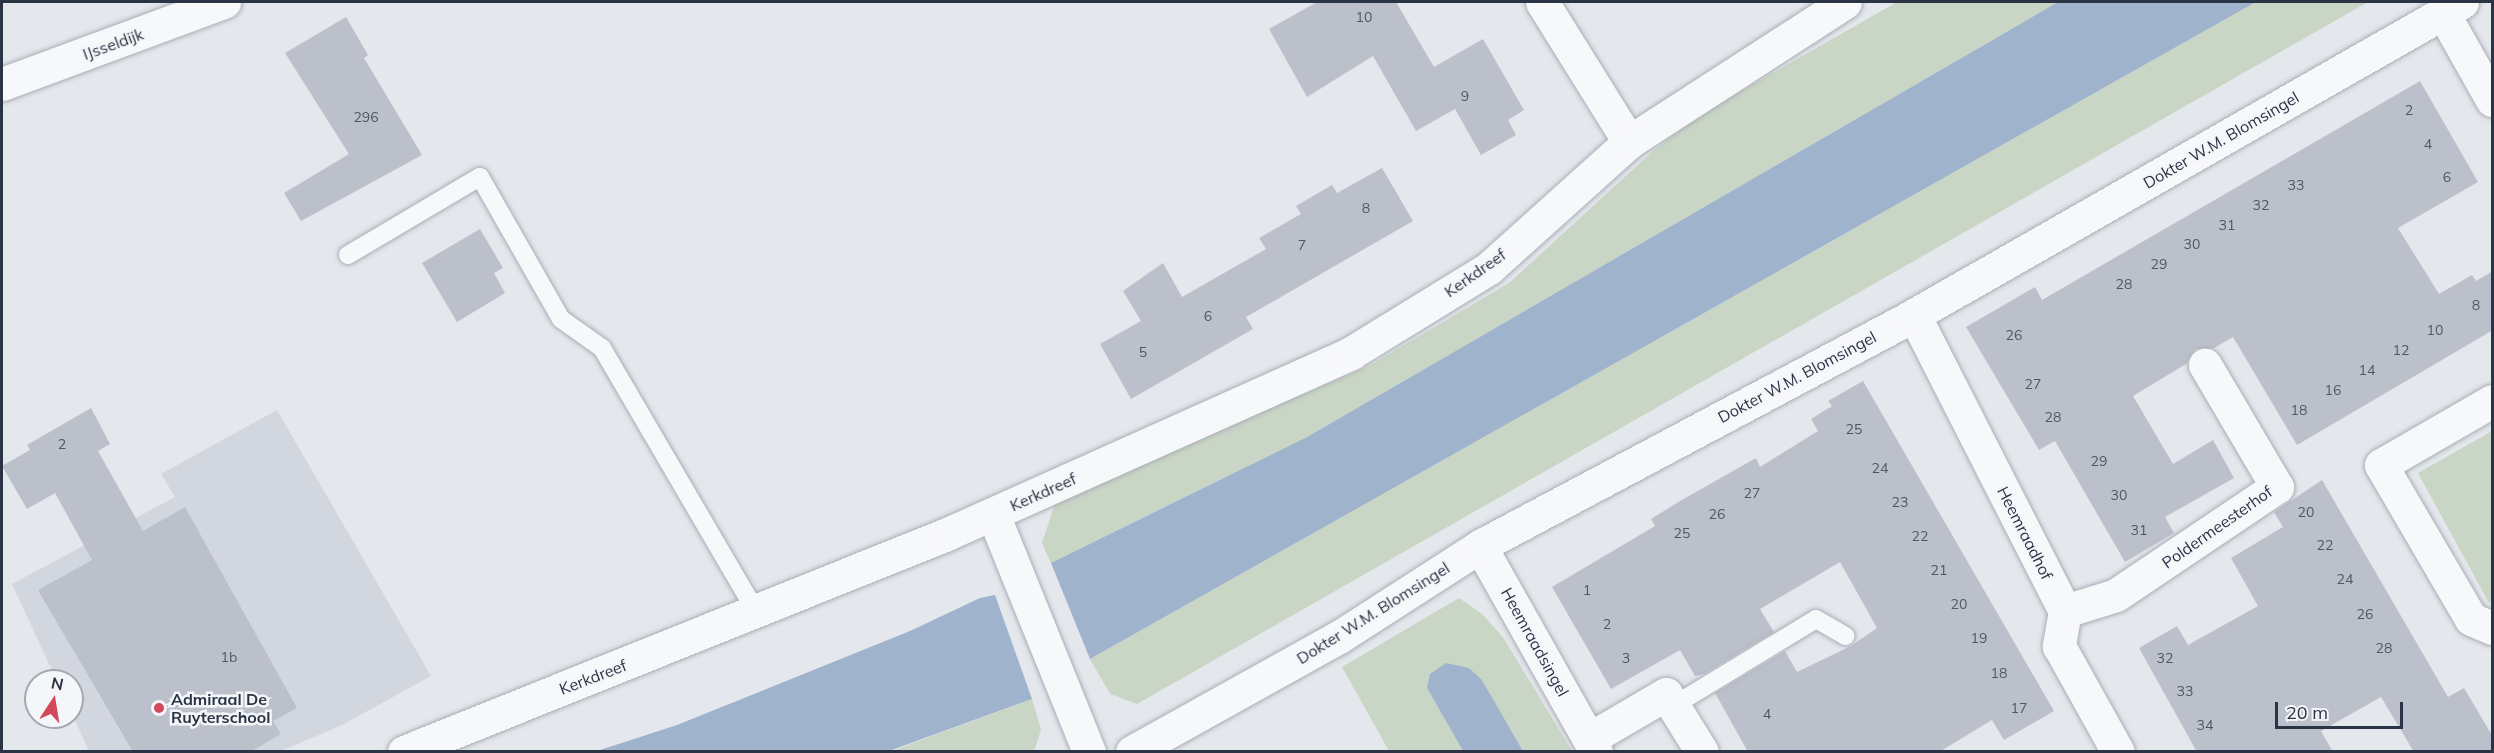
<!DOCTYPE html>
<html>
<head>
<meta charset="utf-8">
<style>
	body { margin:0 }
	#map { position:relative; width:2494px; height:753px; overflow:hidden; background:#e4e7ec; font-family:Mulish,sans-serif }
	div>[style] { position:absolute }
	.built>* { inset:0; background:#d2d6de }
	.green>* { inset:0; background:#c9d6c5 }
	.water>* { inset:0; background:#9fb4cc }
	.building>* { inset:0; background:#bbc0ca }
	.roads { filter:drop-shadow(0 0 2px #a9aeb7) drop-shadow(0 0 2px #a9aeb7) }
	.service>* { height:18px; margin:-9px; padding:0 9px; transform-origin:9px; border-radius:9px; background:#f7f8fa }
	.minor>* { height:33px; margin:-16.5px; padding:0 16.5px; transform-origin:16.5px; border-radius:16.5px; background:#f7f8fa }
	.dots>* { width:16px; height:16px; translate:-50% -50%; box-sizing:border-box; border:3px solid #f4f6f9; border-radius:50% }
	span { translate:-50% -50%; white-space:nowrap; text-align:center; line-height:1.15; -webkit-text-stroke:5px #f4f6f9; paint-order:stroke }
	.number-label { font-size:14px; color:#4f5766 }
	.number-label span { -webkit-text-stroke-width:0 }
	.street-label { font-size:16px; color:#2b3445 }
	.poi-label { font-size:16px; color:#2b3445; font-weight:700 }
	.left { translate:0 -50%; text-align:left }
	.frame { position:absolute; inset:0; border:3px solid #2b3445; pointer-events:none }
	.north { position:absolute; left:24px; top:669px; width:60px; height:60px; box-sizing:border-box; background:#f4f6f9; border:2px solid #a4a8b1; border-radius:50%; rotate:12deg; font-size:16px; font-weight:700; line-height:24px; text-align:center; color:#2b3445 }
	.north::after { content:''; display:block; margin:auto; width:21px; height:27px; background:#d1495b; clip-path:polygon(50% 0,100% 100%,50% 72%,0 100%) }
	.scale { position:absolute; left:2275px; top:702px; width:128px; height:27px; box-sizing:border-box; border:3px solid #2b3445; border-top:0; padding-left:8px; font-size:18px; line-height:21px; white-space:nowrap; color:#2b3445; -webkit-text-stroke:4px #f4f6f9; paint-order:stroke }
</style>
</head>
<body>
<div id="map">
	<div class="built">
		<div style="clip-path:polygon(277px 410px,431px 676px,342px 725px,281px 751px,89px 751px,72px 714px,72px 681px,57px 681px,12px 584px,175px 497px,161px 474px)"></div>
	</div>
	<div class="green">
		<div style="clip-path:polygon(1897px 2px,2058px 2px,1307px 437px,1051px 563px,1042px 543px,1056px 501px,1369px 366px,1509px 283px,1652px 152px,1696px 117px)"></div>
		<div style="clip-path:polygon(2256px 2px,2368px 2px,1137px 704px,1110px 694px,1090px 659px)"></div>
		<div style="clip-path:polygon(2492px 431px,2492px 601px,2489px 603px,2418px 473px)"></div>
		<div style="clip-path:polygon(1459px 598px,1482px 614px,1503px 637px,1572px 751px,1523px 751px,1482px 680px,1427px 688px,1463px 751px,1389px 751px,1342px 667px)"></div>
		<div style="clip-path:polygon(1032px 699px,1041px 730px,1034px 751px,889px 752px)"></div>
	</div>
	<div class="water">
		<div style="clip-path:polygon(2058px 2px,2256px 2px,1090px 659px,1051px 563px,1307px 437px)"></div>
		<div style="clip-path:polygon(995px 595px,1032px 699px,889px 751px,597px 751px,677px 725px,910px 631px,980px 598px)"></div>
		<div style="clip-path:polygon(1446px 663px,1469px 668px,1482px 680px,1523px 751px,1463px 751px,1427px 688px,1430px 674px)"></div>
	</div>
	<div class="building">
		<div style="clip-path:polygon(1317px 2px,1396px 2px,1434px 67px,1483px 39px,1524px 110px,1508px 120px,1516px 135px,1481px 155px,1455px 109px,1416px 131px,1373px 56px,1307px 97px,1269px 29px)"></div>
		<div style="clip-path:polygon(346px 17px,368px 55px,364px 58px,422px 155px,301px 221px,284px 193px,349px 154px,285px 53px)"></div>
		<div style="clip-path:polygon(2420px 81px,2478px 182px,2398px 228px,2439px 294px,2472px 275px,2476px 281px,2493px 271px,2493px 330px,2297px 445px,2233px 337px,2214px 348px,2195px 349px,2186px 364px,2133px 396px,2173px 464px,2213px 440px,2234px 478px,2165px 517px,2174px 533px,2125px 562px,2055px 441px,2039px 450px,1966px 327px,2035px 287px,2042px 300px)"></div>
		<div style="clip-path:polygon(1382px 168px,1413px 221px,1246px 317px,1253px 329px,1131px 399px,1100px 344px,1141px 321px,1123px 291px,1163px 263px,1182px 297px,1266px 249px,1259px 238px,1301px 214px,1296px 206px,1332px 185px,1337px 193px)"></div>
		<div style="clip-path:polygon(480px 229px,503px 268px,494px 273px,505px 293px,457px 322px,422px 263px)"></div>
		<div style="clip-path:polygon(1863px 381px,2054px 711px,2004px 740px,1992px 720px,1939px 752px,1748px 752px,1715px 693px,1785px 651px,1797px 672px,1851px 646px,1877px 628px,1840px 562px,1760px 609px,1774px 632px,1704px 674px,1695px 676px,1680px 650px,1611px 689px,1552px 587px,1655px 526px,1651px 519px,1680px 501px,1756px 458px,1760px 467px,1818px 431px,1811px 419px,1832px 406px,1828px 401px)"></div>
		<div style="clip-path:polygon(91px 408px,110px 444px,98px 451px,143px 531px,185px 507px,297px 708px,273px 721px,281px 734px,250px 752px,133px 752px,38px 590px,92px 560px,55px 493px,27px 509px,2px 466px,30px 450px,27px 445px)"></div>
		<div style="clip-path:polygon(2322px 480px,2448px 697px,2464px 688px,2493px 737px,2493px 752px,2414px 752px,2381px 697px,2321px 731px,2333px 752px,2197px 752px,2139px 648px,2177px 626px,2188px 645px,2258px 606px,2231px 558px,2283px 527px,2274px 512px)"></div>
	</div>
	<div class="roads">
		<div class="service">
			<div style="left:348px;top:255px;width:153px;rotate:-30.6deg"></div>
			<div style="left:480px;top:177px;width:163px;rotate:60.3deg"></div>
			<div style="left:561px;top:319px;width:50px;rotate:35.3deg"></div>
			<div style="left:602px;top:348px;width:306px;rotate:59.7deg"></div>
			<div style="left:1673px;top:706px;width:167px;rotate:-31.3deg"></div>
			<div style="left:1816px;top:619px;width:34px;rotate:30deg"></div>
		</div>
		<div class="minor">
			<div style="left:1542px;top:2px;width:165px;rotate:58.1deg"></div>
			<div style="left:2443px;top:13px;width:100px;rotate:60.6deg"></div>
			<div style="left:2px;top:84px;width:237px;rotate:-20.3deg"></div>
			<div style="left:1914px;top:315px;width:332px;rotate:63deg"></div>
			<div style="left:2065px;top:611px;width:36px;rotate:100deg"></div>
			<div style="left:2059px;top:646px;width:121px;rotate:60.9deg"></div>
			<div style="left:2492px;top:401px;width:128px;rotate:150deg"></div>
			<div style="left:2381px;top:465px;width:178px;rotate:59.7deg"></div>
			<div style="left:2471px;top:619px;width:23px;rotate:23deg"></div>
			<div style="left:993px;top:514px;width:257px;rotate:68deg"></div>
			<div style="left:1480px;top:546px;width:236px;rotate:60.6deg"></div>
			<div style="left:2065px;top:611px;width:53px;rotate:-17.4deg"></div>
			<div style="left:2116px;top:595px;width:194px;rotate:-33.9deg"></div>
			<div style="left:2277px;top:487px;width:142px;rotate:-120.5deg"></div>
			<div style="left:1589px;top:739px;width:89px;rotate:-30.3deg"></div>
			<div style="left:1666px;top:694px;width:68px;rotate:58.2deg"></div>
			<div style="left:404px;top:752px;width:585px;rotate:-21.87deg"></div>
			<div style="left:947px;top:534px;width:443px;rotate:-24.1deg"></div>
			<div style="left:1351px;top:353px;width:162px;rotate:-31.6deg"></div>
			<div style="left:1489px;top:268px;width:188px;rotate:-42deg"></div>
			<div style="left:1629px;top:142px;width:257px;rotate:-32.9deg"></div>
			<div style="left:1132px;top:752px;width:237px;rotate:-29.1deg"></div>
			<div style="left:1339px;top:637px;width:168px;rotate:-32.8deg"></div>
			<div style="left:1480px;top:546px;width:492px;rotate:-28deg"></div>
			<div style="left:1914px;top:315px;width:631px;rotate:-29.73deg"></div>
		</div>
	</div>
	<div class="dots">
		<div style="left:159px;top:708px;background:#d1495b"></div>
	</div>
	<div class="number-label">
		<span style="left:1364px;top:17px">10</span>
		<span style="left:1465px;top:96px">9</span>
		<span style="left:2409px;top:110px">2</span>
		<span style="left:366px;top:117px">296</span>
		<span style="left:2428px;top:144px">4</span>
		<span style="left:2447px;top:177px">6</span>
		<span style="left:2296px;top:185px">33</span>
		<span style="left:2261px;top:205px">32</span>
		<span style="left:1366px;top:208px">8</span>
		<span style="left:2227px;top:225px">31</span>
		<span style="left:2192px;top:244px">30</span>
		<span style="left:1302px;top:245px">7</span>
		<span style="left:2159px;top:264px">29</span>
		<span style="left:2124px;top:284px">28</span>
		<span style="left:2476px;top:305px">8</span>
		<span style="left:1208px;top:316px">6</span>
		<span style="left:2435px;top:330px">10</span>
		<span style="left:2014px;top:335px">26</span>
		<span style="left:2401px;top:350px">12</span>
		<span style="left:1143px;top:352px">5</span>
		<span style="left:2367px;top:370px">14</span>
		<span style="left:2033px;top:384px">27</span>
		<span style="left:2333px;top:390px">16</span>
		<span style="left:2299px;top:410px">18</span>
		<span style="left:2053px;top:417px">28</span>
		<span style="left:1854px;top:429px">25</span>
		<span style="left:62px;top:444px">2</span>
		<span style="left:2099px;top:461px">29</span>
		<span style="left:1880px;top:468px">24</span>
		<span style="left:1752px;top:493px">27</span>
		<span style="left:2119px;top:495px">30</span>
		<span style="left:1900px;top:502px">23</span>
		<span style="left:2306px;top:512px">20</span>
		<span style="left:1717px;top:514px">26</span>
		<span style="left:2139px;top:530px">31</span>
		<span style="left:1682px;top:533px">25</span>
		<span style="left:1920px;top:536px">22</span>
		<span style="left:2325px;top:545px">22</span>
		<span style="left:1939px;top:570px">21</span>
		<span style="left:2345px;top:579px">24</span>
		<span style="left:1587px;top:590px">1</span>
		<span style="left:1959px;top:604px">20</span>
		<span style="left:2365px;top:614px">26</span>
		<span style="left:1607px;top:624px">2</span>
		<span style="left:1979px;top:638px">19</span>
		<span style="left:2384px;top:648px">28</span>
		<span style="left:229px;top:657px">1b</span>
		<span style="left:1626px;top:658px">3</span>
		<span style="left:2165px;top:658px">32</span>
		<span style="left:1999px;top:673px">18</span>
		<span style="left:2185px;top:691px">33</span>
		<span style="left:2019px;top:708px">17</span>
		<span style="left:1767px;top:714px">4</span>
		<span style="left:2205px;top:725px">34</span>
	</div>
	<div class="street-label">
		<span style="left:113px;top:44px;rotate:-20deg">IJsseldijk</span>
		<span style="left:2221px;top:140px;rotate:-30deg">Dokter W.M. Blomsingel</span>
		<span style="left:1475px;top:273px;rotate:-35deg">Kerkdreef</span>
		<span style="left:1797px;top:377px;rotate:-28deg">Dokter W.M. Blomsingel</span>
		<span style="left:1043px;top:492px;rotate:-24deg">Kerkdreef</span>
		<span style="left:2217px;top:527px;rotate:-35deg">Poldermeesterhof</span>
		<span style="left:2025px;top:533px;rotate:63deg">Heemraadhof</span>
		<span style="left:1373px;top:613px;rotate:-32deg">Dokter W.M. Blomsingel</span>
		<span style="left:1535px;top:642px;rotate:61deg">Heemraadsingel</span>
		<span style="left:593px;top:677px;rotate:-21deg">Kerkdreef</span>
	</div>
	<div class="poi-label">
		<span class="left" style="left:171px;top:708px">Admiraal De<br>Ruyterschool</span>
	</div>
	<div class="frame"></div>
	<div class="north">N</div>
	<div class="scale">20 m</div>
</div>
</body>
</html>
